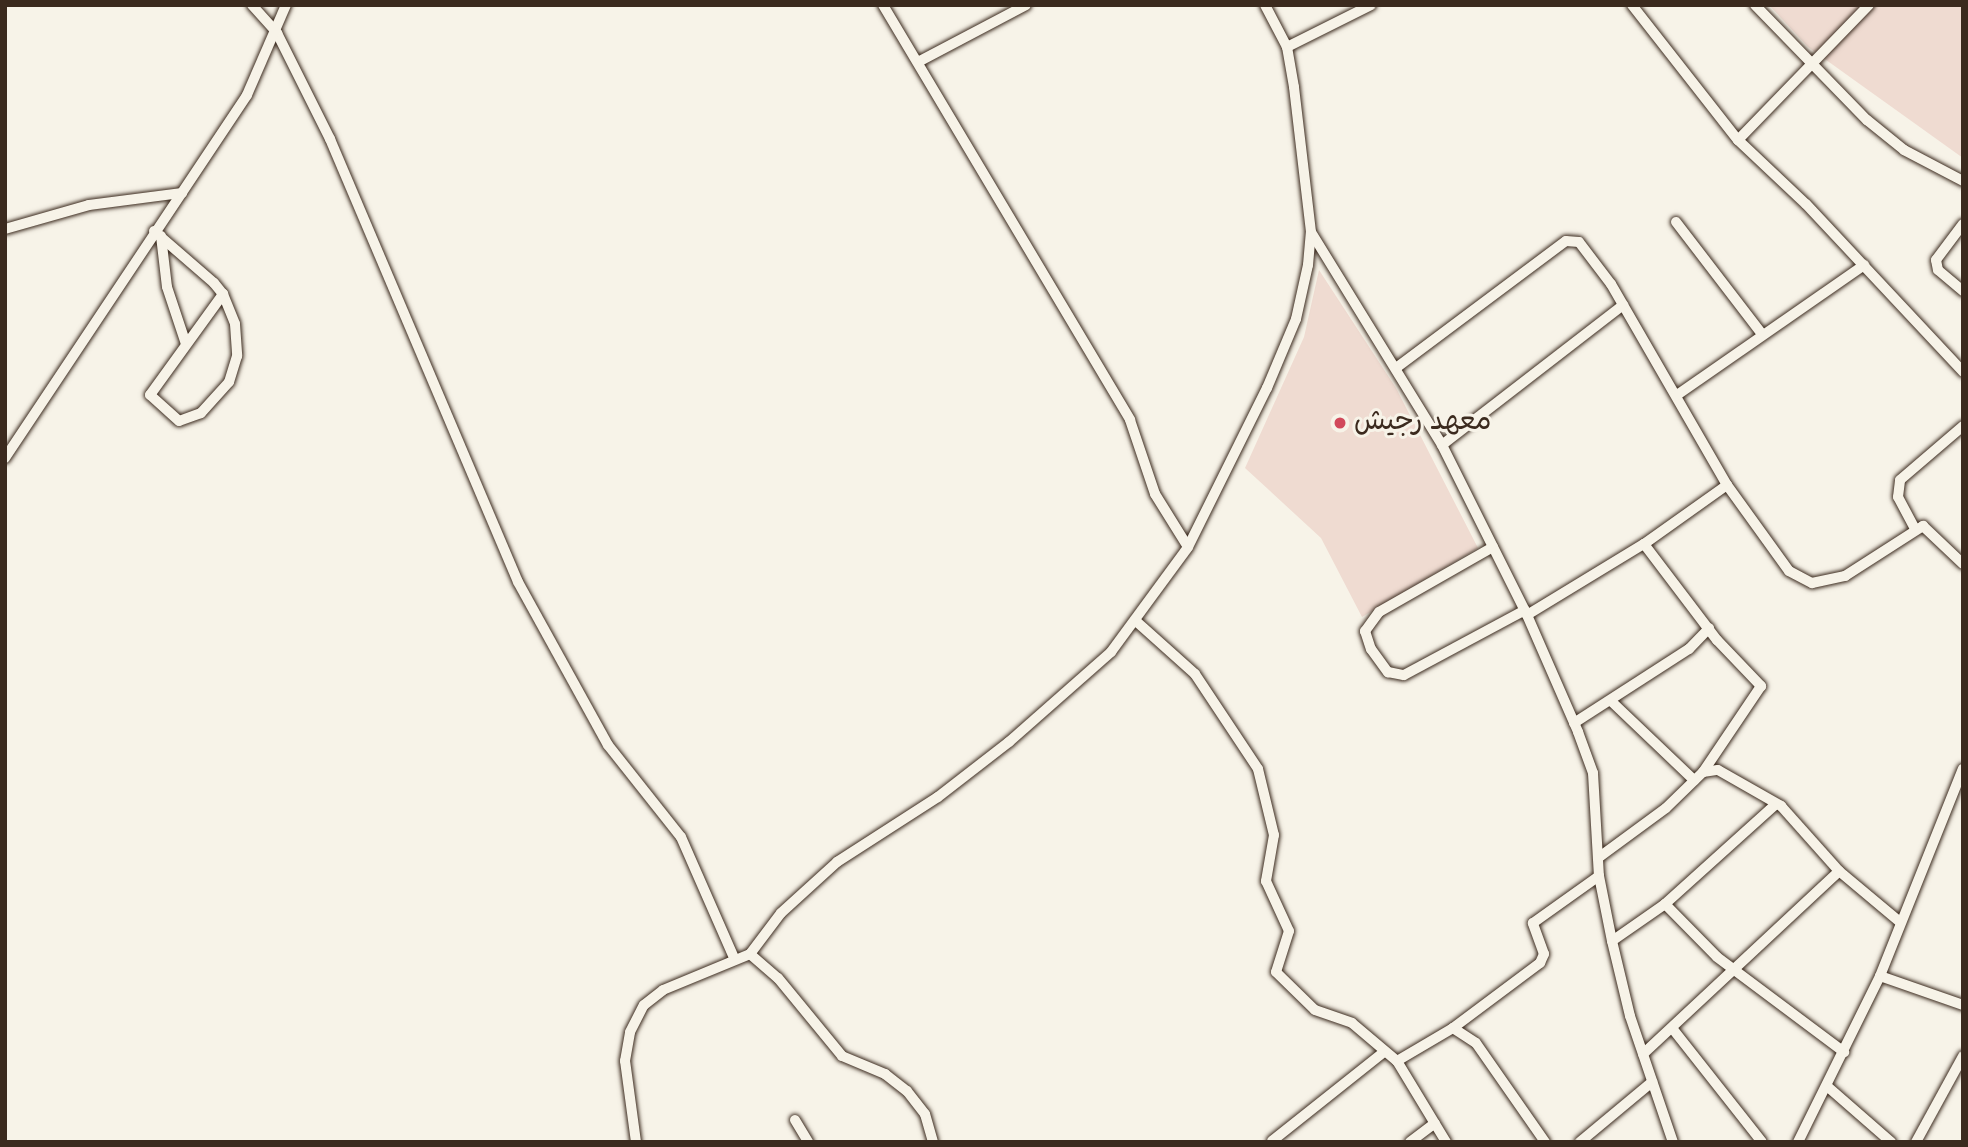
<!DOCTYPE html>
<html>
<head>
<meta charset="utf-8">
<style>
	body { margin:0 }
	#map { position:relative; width:1968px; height:1147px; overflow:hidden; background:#f7f3e8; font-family:"Indie Flower","Playpen Sans Arabic",sans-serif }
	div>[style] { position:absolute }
	.built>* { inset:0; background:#efdbd1 }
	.roads { filter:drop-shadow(0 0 2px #3b2a1e) drop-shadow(0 0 2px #3b2a1e) }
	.minor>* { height:10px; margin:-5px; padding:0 5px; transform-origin:5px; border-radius:5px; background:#f7f3e8 }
	.dots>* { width:19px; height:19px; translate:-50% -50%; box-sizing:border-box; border:4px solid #f7f3e8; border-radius:50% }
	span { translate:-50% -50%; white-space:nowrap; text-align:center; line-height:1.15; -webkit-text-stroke:6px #f7f3e8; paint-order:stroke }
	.poi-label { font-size:28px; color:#3b2a1e }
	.left { translate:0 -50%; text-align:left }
	.frame { position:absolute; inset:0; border:7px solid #3b2a1e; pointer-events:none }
</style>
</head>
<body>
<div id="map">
	<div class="built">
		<div style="clip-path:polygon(1769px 5px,1963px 5px,1963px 158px,1808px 47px)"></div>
		<div style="clip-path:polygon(1319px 270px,1396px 388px,1478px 548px,1362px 617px,1321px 538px,1245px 468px,1304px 337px)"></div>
	</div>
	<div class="roads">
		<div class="minor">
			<div style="left:252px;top:5px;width:38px;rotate:48deg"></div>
			<div style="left:277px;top:33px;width:119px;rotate:63.4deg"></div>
			<div style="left:330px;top:139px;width:481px;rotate:67deg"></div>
			<div style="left:518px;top:582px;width:186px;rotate:61.1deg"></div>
			<div style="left:608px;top:745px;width:117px;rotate:51.6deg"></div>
			<div style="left:681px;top:837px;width:134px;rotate:66.3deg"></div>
			<div style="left:883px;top:5px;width:483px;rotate:59.2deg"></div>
			<div style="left:1130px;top:420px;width:78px;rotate:71.3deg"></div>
			<div style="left:1155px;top:494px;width:62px;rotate:58.1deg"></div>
			<div style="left:1632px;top:5px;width:172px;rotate:51.9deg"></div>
			<div style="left:1738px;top:140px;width:188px;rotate:-45.9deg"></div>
			<div style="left:1755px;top:5px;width:161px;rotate:45.8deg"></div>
			<div style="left:1867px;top:120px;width:48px;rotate:39deg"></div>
			<div style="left:1904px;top:150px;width:67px;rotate:27.7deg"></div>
			<div style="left:1287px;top:47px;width:94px;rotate:-26.6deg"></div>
			<div style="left:918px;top:62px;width:122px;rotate:-27.8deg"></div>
			<div style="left:1738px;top:140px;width:93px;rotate:43.3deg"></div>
			<div style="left:1806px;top:204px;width:230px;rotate:46.9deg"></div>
			<div style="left:1676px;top:222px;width:141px;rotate:52.5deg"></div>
			<div style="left:1963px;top:224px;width:45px;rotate:126.9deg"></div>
			<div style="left:1936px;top:260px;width:10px;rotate:79deg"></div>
			<div style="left:1938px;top:270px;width:33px;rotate:40deg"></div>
			<div style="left:5px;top:229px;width:87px;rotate:-15.9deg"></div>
			<div style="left:89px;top:205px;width:94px;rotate:-7.4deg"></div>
			<div style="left:154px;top:231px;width:79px;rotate:40.9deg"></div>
			<div style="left:214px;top:283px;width:14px;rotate:51deg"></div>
			<div style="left:223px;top:294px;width:32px;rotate:68deg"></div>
			<div style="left:235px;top:324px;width:32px;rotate:86deg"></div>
			<div style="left:237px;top:356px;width:27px;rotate:107deg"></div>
			<div style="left:229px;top:382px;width:42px;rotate:132.1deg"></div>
			<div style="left:201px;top:413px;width:23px;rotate:160deg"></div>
			<div style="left:179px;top:421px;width:39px;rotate:-138deg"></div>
			<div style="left:150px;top:395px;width:125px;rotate:-54.1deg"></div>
			<div style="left:1311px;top:232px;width:250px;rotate:58.4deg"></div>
			<div style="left:1442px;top:445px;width:190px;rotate:63.4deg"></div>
			<div style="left:1527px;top:615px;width:128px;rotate:66.4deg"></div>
			<div style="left:1578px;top:732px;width:44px;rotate:69.9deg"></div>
			<div style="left:1593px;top:773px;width:103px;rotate:86.7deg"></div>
			<div style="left:1599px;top:876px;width:66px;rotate:78.7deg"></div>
			<div style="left:1612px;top:941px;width:77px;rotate:76.5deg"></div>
			<div style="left:1630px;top:1016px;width:133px;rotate:71.2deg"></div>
			<div style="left:161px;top:236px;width:51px;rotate:83.3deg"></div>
			<div style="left:167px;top:287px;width:60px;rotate:71.6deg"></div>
			<div style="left:1396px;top:368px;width:212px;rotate:-36.8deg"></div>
			<div style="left:1566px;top:241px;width:13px;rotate:4deg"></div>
			<div style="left:1579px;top:242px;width:53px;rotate:52.7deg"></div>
			<div style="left:1611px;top:284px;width:232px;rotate:60deg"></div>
			<div style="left:1727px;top:485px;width:102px;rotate:144.6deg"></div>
			<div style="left:1677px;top:395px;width:228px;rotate:-34.8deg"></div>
			<div style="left:1442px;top:445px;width:229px;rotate:-37.7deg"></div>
			<div style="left:5px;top:458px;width:436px;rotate:-56.3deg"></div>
			<div style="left:247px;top:95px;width:98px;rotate:-66.6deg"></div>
			<div style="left:1727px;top:485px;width:106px;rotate:54.2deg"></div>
			<div style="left:1789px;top:571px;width:26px;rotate:28deg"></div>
			<div style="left:1812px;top:583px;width:34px;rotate:-12deg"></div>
			<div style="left:1845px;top:576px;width:93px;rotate:-32.7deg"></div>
			<div style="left:1923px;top:526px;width:55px;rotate:43.5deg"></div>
			<div style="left:1914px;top:527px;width:34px;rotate:-118deg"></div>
			<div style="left:1898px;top:497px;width:17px;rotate:-83deg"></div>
			<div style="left:1900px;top:480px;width:83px;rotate:-40.6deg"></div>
			<div style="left:1493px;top:547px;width:131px;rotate:150.3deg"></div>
			<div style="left:1379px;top:612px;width:24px;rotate:126deg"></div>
			<div style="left:1365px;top:631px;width:19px;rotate:72deg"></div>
			<div style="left:1371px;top:649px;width:29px;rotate:54deg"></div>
			<div style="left:1388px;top:672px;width:16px;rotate:11deg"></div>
			<div style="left:1404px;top:675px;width:137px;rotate:-28.2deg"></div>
			<div style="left:1527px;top:615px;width:137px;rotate:-31.3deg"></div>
			<div style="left:1644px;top:544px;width:121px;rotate:52.8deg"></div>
			<div style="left:1717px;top:640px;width:64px;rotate:46.3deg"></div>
			<div style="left:1761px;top:686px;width:104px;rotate:124deg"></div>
			<div style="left:1137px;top:622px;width:78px;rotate:41.9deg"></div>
			<div style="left:1195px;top:674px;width:114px;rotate:56.4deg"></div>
			<div style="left:1258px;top:769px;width:68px;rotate:76.4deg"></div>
			<div style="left:1274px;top:835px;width:47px;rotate:99.9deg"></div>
			<div style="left:1266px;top:881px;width:55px;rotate:65.3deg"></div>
			<div style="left:1289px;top:931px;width:43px;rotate:107.6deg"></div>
			<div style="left:1276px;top:972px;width:54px;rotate:44.3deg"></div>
			<div style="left:1315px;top:1010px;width:39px;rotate:19deg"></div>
			<div style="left:1352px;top:1023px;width:59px;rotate:40.2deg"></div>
			<div style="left:1397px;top:1061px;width:95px;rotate:58.8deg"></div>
			<div style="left:1611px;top:701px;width:115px;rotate:43.6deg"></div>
			<div style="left:1574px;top:723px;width:137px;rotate:-32.8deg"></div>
			<div style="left:1689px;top:649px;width:29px;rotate:-46deg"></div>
			<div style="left:1598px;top:858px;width:84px;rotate:-36.3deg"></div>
			<div style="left:1666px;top:808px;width:52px;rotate:-44.2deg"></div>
			<div style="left:1703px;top:772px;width:15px;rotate:-8deg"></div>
			<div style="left:1718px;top:770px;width:73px;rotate:29.7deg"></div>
			<div style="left:1781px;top:806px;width:87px;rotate:48.3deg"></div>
			<div style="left:1665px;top:904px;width:74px;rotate:45.5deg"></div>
			<div style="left:1717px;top:957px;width:159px;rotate:36.8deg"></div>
			<div style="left:1612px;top:941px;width:65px;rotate:-34.9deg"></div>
			<div style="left:1665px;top:904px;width:149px;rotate:-42deg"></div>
			<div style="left:750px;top:954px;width:37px;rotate:41deg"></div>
			<div style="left:778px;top:978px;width:101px;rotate:50.6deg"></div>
			<div style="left:842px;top:1056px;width:47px;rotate:22.7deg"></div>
			<div style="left:885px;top:1074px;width:28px;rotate:38deg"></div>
			<div style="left:907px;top:1091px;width:29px;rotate:52deg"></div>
			<div style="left:925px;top:1114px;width:29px;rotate:74deg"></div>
			<div style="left:1880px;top:976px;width:88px;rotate:19.3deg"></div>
			<div style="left:1453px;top:1028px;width:27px;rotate:33deg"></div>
			<div style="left:1476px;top:1043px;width:121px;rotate:55.1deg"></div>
			<div style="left:1672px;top:1028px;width:145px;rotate:51.7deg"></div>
			<div style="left:1643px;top:1054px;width:268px;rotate:-43deg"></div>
			<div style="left:1839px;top:871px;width:80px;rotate:39.9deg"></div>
			<div style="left:1397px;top:1061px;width:65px;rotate:-30.5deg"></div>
			<div style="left:1453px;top:1028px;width:109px;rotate:-36.8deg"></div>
			<div style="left:1540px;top:963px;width:10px;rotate:-66deg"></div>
			<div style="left:1544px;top:954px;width:33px;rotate:-110deg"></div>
			<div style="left:1533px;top:923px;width:81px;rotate:-35.5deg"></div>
			<div style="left:1828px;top:1087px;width:84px;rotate:41.1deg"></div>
			<div style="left:795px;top:1120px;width:26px;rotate:59deg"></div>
			<div style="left:1272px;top:1141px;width:144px;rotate:-38.5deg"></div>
			<div style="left:636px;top:1142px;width:82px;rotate:-97.7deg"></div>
			<div style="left:625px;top:1061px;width:29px;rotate:-80deg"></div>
			<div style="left:630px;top:1032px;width:30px;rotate:-63deg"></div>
			<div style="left:644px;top:1005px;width:24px;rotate:-38deg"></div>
			<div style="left:663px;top:990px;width:94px;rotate:-22.5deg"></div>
			<div style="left:750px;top:954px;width:51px;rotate:-52.9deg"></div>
			<div style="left:781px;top:913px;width:76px;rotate:-42.3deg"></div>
			<div style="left:837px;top:862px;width:120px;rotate:-32.8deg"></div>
			<div style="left:938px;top:797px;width:90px;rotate:-37.8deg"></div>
			<div style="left:1009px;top:742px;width:136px;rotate:-41.4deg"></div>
			<div style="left:1111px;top:652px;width:130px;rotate:-53.7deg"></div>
			<div style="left:1188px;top:547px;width:178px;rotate:-63.6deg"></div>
			<div style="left:1267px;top:388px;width:75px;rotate:-67.2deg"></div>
			<div style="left:1296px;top:319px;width:55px;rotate:-77.5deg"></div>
			<div style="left:1308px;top:265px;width:33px;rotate:-85deg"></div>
			<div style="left:1311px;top:232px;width:146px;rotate:-96.7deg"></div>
			<div style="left:1294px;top:87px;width:41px;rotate:-99.9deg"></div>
			<div style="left:1287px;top:47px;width:47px;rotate:-117.6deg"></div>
			<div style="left:1410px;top:1142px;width:31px;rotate:-37deg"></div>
			<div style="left:1580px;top:1142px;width:94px;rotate:-39.8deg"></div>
			<div style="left:1798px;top:1142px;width:185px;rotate:-63.7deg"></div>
			<div style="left:1880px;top:976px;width:223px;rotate:-68.2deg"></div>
			<div style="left:1916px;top:1142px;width:98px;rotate:-61.3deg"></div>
		</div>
	</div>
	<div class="dots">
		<div style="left:1340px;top:423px;background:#d1495b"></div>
	</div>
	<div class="poi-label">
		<span class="left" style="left:1354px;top:423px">معهد رجيش</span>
	</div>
	<div class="frame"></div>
</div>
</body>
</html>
